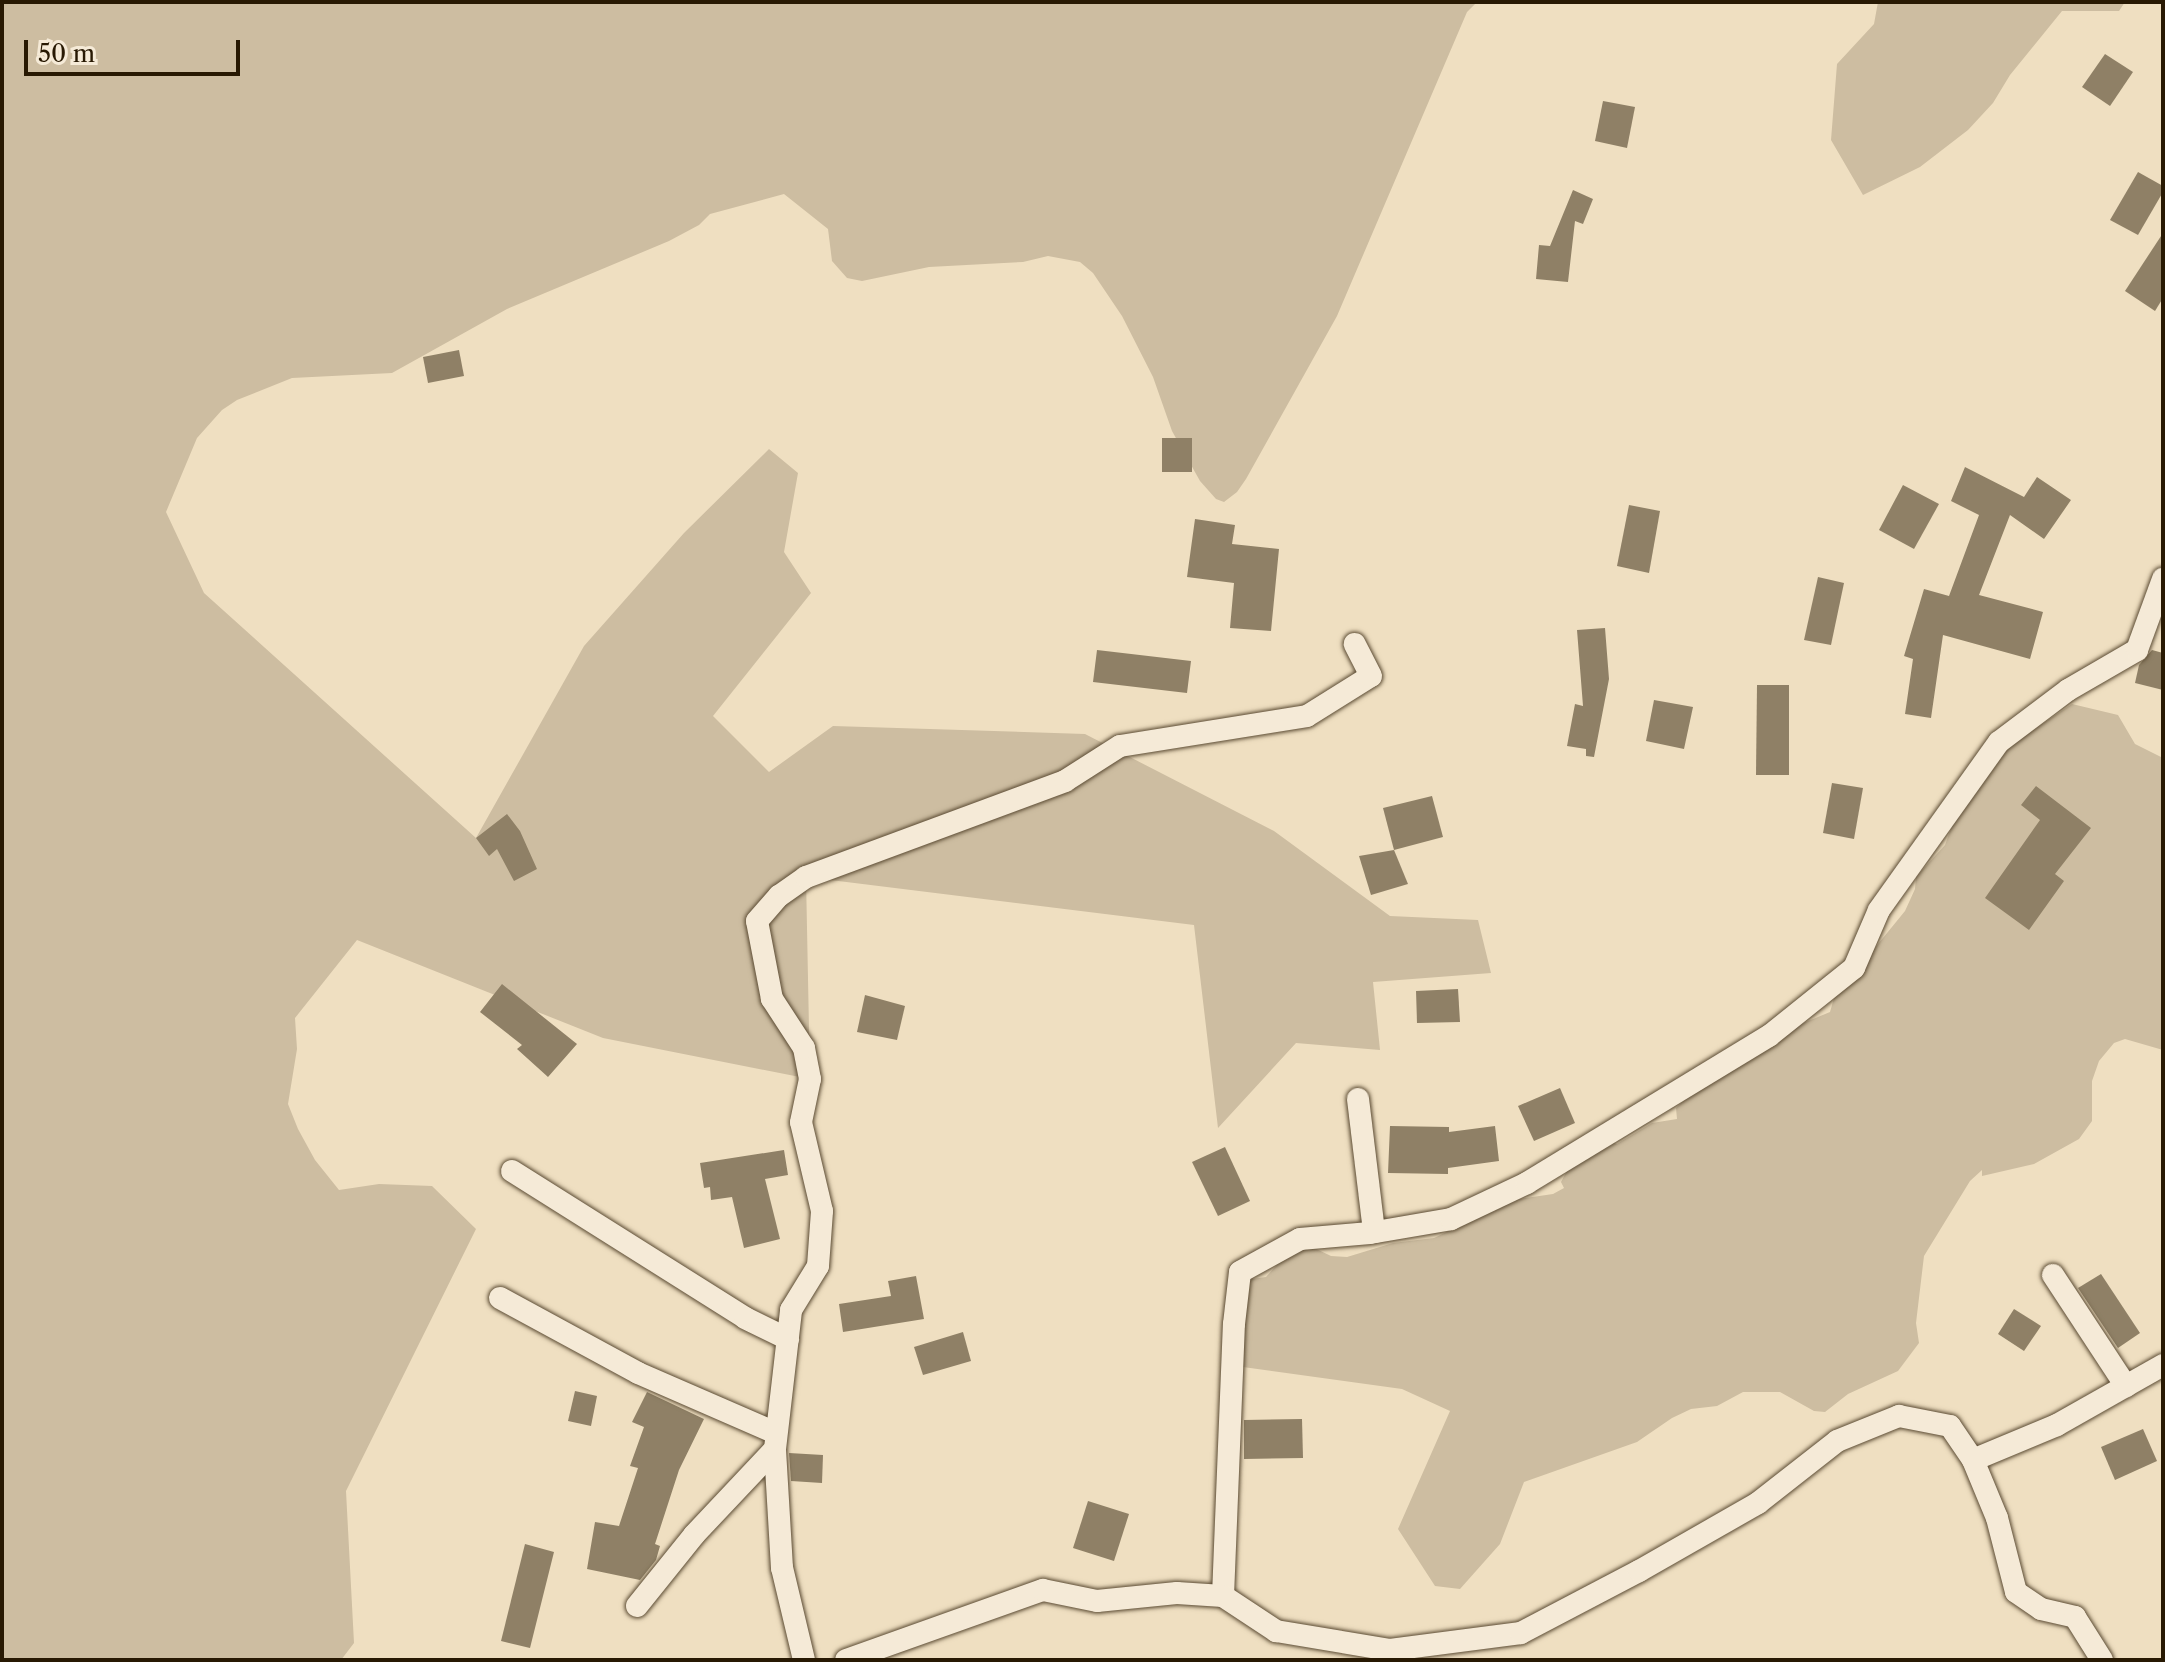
<!DOCTYPE html>
<html>
<head>
<meta charset="utf-8">
<style>
	body { margin:0 }
	#map { position:relative; width:2165px; height:1662px; overflow:hidden; background:#efdfc1; font-family:"Libre Caslon Text",serif }
	div>[style] { position:absolute }
	.green>* { inset:0; background:#cdbda1 }
	.building>* { inset:0; background:#8f8066 }
	.roads { filter:drop-shadow(0 0 2px #5a4a32) drop-shadow(0 0 2px #5a4a32) }
	.minor>* { height:22px; margin:-11px; padding:0 11px; transform-origin:11px; border-radius:11px; background:#f5ead7 }
	span { translate:-50% -50%; white-space:nowrap; text-align:center; line-height:1.15; -webkit-text-stroke:6px #f5ead7; paint-order:stroke }
	.frame { position:absolute; inset:0; border:4px solid #281903; pointer-events:none }
	.scale { position:absolute; left:24px; top:40px; width:216px; height:36px; box-sizing:border-box; border:4px solid #281903; border-top:0; padding-left:10px; font-size:24px; line-height:28px; white-space:nowrap; color:#281903; -webkit-text-stroke:6px #f5ead7; paint-order:stroke }
</style>
</head>
<body>
<div id="map">
	<div class="green">
		<div style="clip-path:polygon(2px 2px,1477px 2px,1467px 12px,1337px 316px,1246px 479px,1237px 492px,1224px 502px,1216px 499px,1200px 481px,1172px 431px,1153px 377px,1122px 316px,1093px 273px,1080px 262px,1048px 256px,1023px 262px,929px 267px,862px 281px,847px 278px,832px 261px,828px 229px,784px 194px,710px 214px,699px 225px,669px 241px,507px 309px,392px 373px,292px 378px,237px 400px,222px 410px,197px 438px,166px 512px,204px 593px,476px 838px,584px 646px,684px 533px,769px 449px,798px 473px,784px 552px,811px 593px,713px 716px,769px 772px,833px 726px,1085px 734px,1274px 831px,1390px 916px,1478px 920px,1491px 973px,1373px 982px,1380px 1050px,1296px 1043px,1218px 1128px,1194px 925px,806px 877px,810px 1079px,603px 1038px,357px 940px,295px 1018px,297px 1049px,288px 1104px,298px 1129px,315px 1160px,339px 1190px,379px 1184px,432px 1186px,476px 1229px,346px 1491px,354px 1643px,341px 1660px,2px 1660px)"></div>
		<div style="clip-path:polygon(1878px 2px,2125px 2px,2119px 11px,2062px 11px,2010px 75px,1993px 103px,1968px 130px,1920px 167px,1863px 195px,1831px 140px,1837px 64px,1874px 24px)"></div>
		<div style="clip-path:polygon(2072px 704px,2118px 715px,2135px 744px,2163px 758px,2163px 1050px,2125px 1039px,2114px 1043px,2099px 1061px,2092px 1081px,2092px 1121px,2079px 1139px,2034px 1164px,1982px 1176px,1982px 1170px,1970px 1181px,1924px 1256px,1916px 1323px,1919px 1343px,1898px 1371px,1848px 1394px,1825px 1412px,1814px 1411px,1780px 1392px,1743px 1392px,1717px 1406px,1691px 1409px,1672px 1418px,1637px 1442px,1524px 1482px,1500px 1544px,1460px 1589px,1435px 1586px,1398px 1529px,1450px 1411px,1402px 1389px,1243px 1367px,1246px 1287px,1252px 1279px,1266px 1277px,1284px 1257px,1310px 1246px,1331px 1256px,1347px 1257px,1393px 1243px,1434px 1238px,1513px 1200px,1553px 1194px,1564px 1188px,1561px 1182px,1569px 1167px,1609px 1141px,1617px 1144px,1652px 1123px,1677px 1119px,1676px 1108px,1687px 1097px,1801px 1024px,1830px 1012px,1834px 998px,1905px 911px,1915px 889px,1916px 877px,1945px 845px,1953px 823px,2005px 749px)"></div>
	</div>
	<div class="building">
		<div style="clip-path:polygon(2105px 54px,2133px 72px,2110px 106px,2082px 87px)"></div>
		<div style="clip-path:polygon(1603px 101px,1635px 107px,1627px 148px,1595px 141px)"></div>
		<div style="clip-path:polygon(2138px 172px,2163px 186px,2163px 192px,2138px 235px,2110px 220px)"></div>
		<div style="clip-path:polygon(1573px 190px,1593px 199px,1583px 224px,1575px 221px,1568px 282px,1536px 279px,1539px 245px,1550px 246px)"></div>
		<div style="clip-path:polygon(2163px 233px,2163px 298px,2155px 311px,2125px 291px)"></div>
		<div style="clip-path:polygon(459px 350px,464px 376px,428px 383px,423px 357px)"></div>
		<div style="clip-path:polygon(1162px 438px,1192px 438px,1192px 472px,1162px 472px)"></div>
		<div style="clip-path:polygon(1965px 467px,2024px 497px,2037px 477px,2071px 500px,2044px 539px,2010px 515px,1979px 595px,2043px 612px,2030px 659px,1943px 635px,1931px 718px,1905px 714px,1913px 659px,1904px 656px,1924px 589px,1949px 596px,1979px 515px,1951px 501px)"></div>
		<div style="clip-path:polygon(1903px 485px,1939px 504px,1914px 549px,1879px 530px)"></div>
		<div style="clip-path:polygon(1629px 505px,1660px 511px,1649px 573px,1617px 566px)"></div>
		<div style="clip-path:polygon(1195px 519px,1235px 525px,1232px 544px,1279px 549px,1271px 631px,1230px 628px,1234px 583px,1187px 577px)"></div>
		<div style="clip-path:polygon(1818px 577px,1844px 583px,1831px 645px,1804px 640px)"></div>
		<div style="clip-path:polygon(1605px 628px,1609px 679px,1594px 757px,1586px 756px,1586px 749px,1567px 746px,1575px 704px,1583px 706px,1577px 630px)"></div>
		<div style="clip-path:polygon(1097px 650px,1191px 661px,1187px 693px,1093px 682px)"></div>
		<div style="clip-path:polygon(2152px 650px,2163px 653px,2163px 690px,2135px 683px,2139px 665px)"></div>
		<div style="clip-path:polygon(1757px 685px,1789px 685px,1789px 775px,1756px 775px)"></div>
		<div style="clip-path:polygon(1654px 700px,1693px 707px,1684px 749px,1646px 741px)"></div>
		<div style="clip-path:polygon(1832px 783px,1863px 788px,1854px 839px,1823px 833px)"></div>
		<div style="clip-path:polygon(2036px 786px,2091px 828px,2055px 874px,2064px 881px,2029px 930px,1985px 898px,2040px 820px,2021px 805px)"></div>
		<div style="clip-path:polygon(1432px 796px,1443px 837px,1394px 850px,1383px 808px)"></div>
		<div style="clip-path:polygon(507px 814px,520px 831px,537px 869px,514px 881px,497px 849px,489px 856px,476px 838px)"></div>
		<div style="clip-path:polygon(1394px 850px,1408px 884px,1371px 895px,1359px 856px)"></div>
		<div style="clip-path:polygon(502px 984px,577px 1044px,548px 1077px,517px 1049px,522px 1045px,480px 1012px)"></div>
		<div style="clip-path:polygon(1458px 989px,1460px 1022px,1417px 1023px,1416px 991px)"></div>
		<div style="clip-path:polygon(865px 995px,905px 1006px,897px 1040px,857px 1032px)"></div>
		<div style="clip-path:polygon(1560px 1088px,1575px 1123px,1534px 1141px,1518px 1106px)"></div>
		<div style="clip-path:polygon(1390px 1126px,1449px 1127px,1449px 1132px,1495px 1126px,1499px 1161px,1448px 1168px,1448px 1174px,1388px 1173px)"></div>
		<div style="clip-path:polygon(1225px 1147px,1250px 1201px,1218px 1216px,1192px 1162px)"></div>
		<div style="clip-path:polygon(784px 1150px,788px 1175px,765px 1179px,780px 1239px,744px 1248px,732px 1197px,711px 1200px,710px 1187px,704px 1188px,700px 1163px)"></div>
		<div style="clip-path:polygon(2101px 1274px,2140px 1333px,2118px 1348px,2078px 1288px)"></div>
		<div style="clip-path:polygon(916px 1276px,924px 1319px,843px 1332px,839px 1304px,891px 1296px,888px 1281px)"></div>
		<div style="clip-path:polygon(2014px 1309px,2041px 1326px,2024px 1351px,1998px 1334px)"></div>
		<div style="clip-path:polygon(963px 1332px,971px 1361px,923px 1375px,914px 1347px)"></div>
		<div style="clip-path:polygon(575px 1391px,597px 1396px,591px 1426px,568px 1421px)"></div>
		<div style="clip-path:polygon(647px 1392px,704px 1419px,679px 1470px,655px 1544px,660px 1546px,656px 1560px,640px 1580px,587px 1569px,595px 1522px,619px 1526px,638px 1468px,630px 1466px,644px 1427px,632px 1422px)"></div>
		<div style="clip-path:polygon(1302px 1419px,1303px 1458px,1244px 1459px,1244px 1420px)"></div>
		<div style="clip-path:polygon(2143px 1429px,2157px 1461px,2115px 1480px,2101px 1447px)"></div>
		<div style="clip-path:polygon(789px 1453px,823px 1455px,822px 1483px,791px 1481px)"></div>
		<div style="clip-path:polygon(1088px 1501px,1129px 1514px,1114px 1561px,1073px 1548px)"></div>
		<div style="clip-path:polygon(525px 1544px,554px 1552px,530px 1648px,501px 1641px)"></div>
	</div>
	<div class="roads">
		<div class="minor">
			<div style="left:1358px;top:1099px;width:134px;rotate:83.1deg"></div>
			<div style="left:512px;top:1171px;width:275px;rotate:32.2deg"></div>
			<div style="left:745px;top:1318px;width:48px;rotate:26deg"></div>
			<div style="left:2053px;top:1275px;width:133px;rotate:56.7deg"></div>
			<div style="left:500px;top:1298px;width:157px;rotate:28.5deg"></div>
			<div style="left:638px;top:1373px;width:150px;rotate:23.5deg"></div>
			<div style="left:1973px;top:1460px;width:63px;rotate:67.5deg"></div>
			<div style="left:1997px;top:1518px;width:76px;rotate:75.6deg"></div>
			<div style="left:2016px;top:1592px;width:30px;rotate:34deg"></div>
			<div style="left:2041px;top:1609px;width:35px;rotate:13deg"></div>
			<div style="left:2075px;top:1617px;width:51px;rotate:57.9deg"></div>
			<div style="left:1223px;top:1596px;width:272px;rotate:-87.7deg"></div>
			<div style="left:1234px;top:1324px;width:52px;rotate:-83.4deg"></div>
			<div style="left:1240px;top:1272px;width:68px;rotate:-28.8deg"></div>
			<div style="left:1300px;top:1239px;width:70px;rotate:-4.9deg"></div>
			<div style="left:1370px;top:1233px;width:82px;rotate:-9.8deg"></div>
			<div style="left:1451px;top:1219px;width:84px;rotate:-25.3deg"></div>
			<div style="left:1527px;top:1183px;width:283px;rotate:-31.3deg"></div>
			<div style="left:1769px;top:1036px;width:109px;rotate:-38.7deg"></div>
			<div style="left:1854px;top:968px;width:63px;rotate:-66.7deg"></div>
			<div style="left:1879px;top:910px;width:206px;rotate:-54.5deg"></div>
			<div style="left:1999px;top:742px;width:86px;rotate:-37deg"></div>
			<div style="left:2068px;top:690px;width:80px;rotate:-30.1deg"></div>
			<div style="left:2137px;top:650px;width:76px;rotate:-69.9deg"></div>
			<div style="left:637px;top:1606px;width:91px;rotate:-51.2deg"></div>
			<div style="left:694px;top:1535px;width:118px;rotate:-46.7deg"></div>
			<div style="left:804px;top:1660px;width:95px;rotate:-103.4deg"></div>
			<div style="left:782px;top:1568px;width:119px;rotate:-93.4deg"></div>
			<div style="left:775px;top:1449px;width:140px;rotate:-83.4deg"></div>
			<div style="left:791px;top:1310px;width:52px;rotate:-58.5deg"></div>
			<div style="left:818px;top:1266px;width:55px;rotate:-85.8deg"></div>
			<div style="left:822px;top:1211px;width:91px;rotate:-103.3deg"></div>
			<div style="left:801px;top:1122px;width:44px;rotate:-78.2deg"></div>
			<div style="left:810px;top:1079px;width:32px;rotate:-101deg"></div>
			<div style="left:804px;top:1048px;width:59px;rotate:-123.1deg"></div>
			<div style="left:772px;top:999px;width:79px;rotate:-100.9deg"></div>
			<div style="left:757px;top:921px;width:33px;rotate:-49deg"></div>
			<div style="left:779px;top:896px;width:33px;rotate:-35deg"></div>
			<div style="left:806px;top:877px;width:276px;rotate:-20.3deg"></div>
			<div style="left:1065px;top:781px;width:65px;rotate:-32.5deg"></div>
			<div style="left:1120px;top:746px;width:189px;rotate:-9.1deg"></div>
			<div style="left:1307px;top:716px;width:75px;rotate:-32deg"></div>
			<div style="left:1371px;top:676px;width:36px;rotate:-117deg"></div>
			<div style="left:846px;top:1660px;width:209px;rotate:-19.6deg"></div>
			<div style="left:1043px;top:1590px;width:55px;rotate:11.5deg"></div>
			<div style="left:1097px;top:1601px;width:80px;rotate:-5.7deg"></div>
			<div style="left:1177px;top:1593px;width:46px;rotate:3.7deg"></div>
			<div style="left:1223px;top:1596px;width:64px;rotate:33.4deg"></div>
			<div style="left:1276px;top:1631px;width:116px;rotate:9.5deg"></div>
			<div style="left:1390px;top:1650px;width:132px;rotate:-7.4deg"></div>
			<div style="left:1521px;top:1633px;width:133px;rotate:-27.7deg"></div>
			<div style="left:1639px;top:1571px;width:137px;rotate:-29.7deg"></div>
			<div style="left:1758px;top:1503px;width:100px;rotate:-38.1deg"></div>
			<div style="left:1837px;top:1441px;width:67px;rotate:-22deg"></div>
			<div style="left:1899px;top:1416px;width:52px;rotate:11.1deg"></div>
			<div style="left:1950px;top:1426px;width:41px;rotate:55.9deg"></div>
			<div style="left:1973px;top:1460px;width:91px;rotate:-22.6deg"></div>
			<div style="left:2057px;top:1425px;width:122px;rotate:-29.5deg"></div>
		</div>
	</div>
	<div class="frame"></div>
	<div class="scale">50 m</div>
</div>
</body>
</html>
